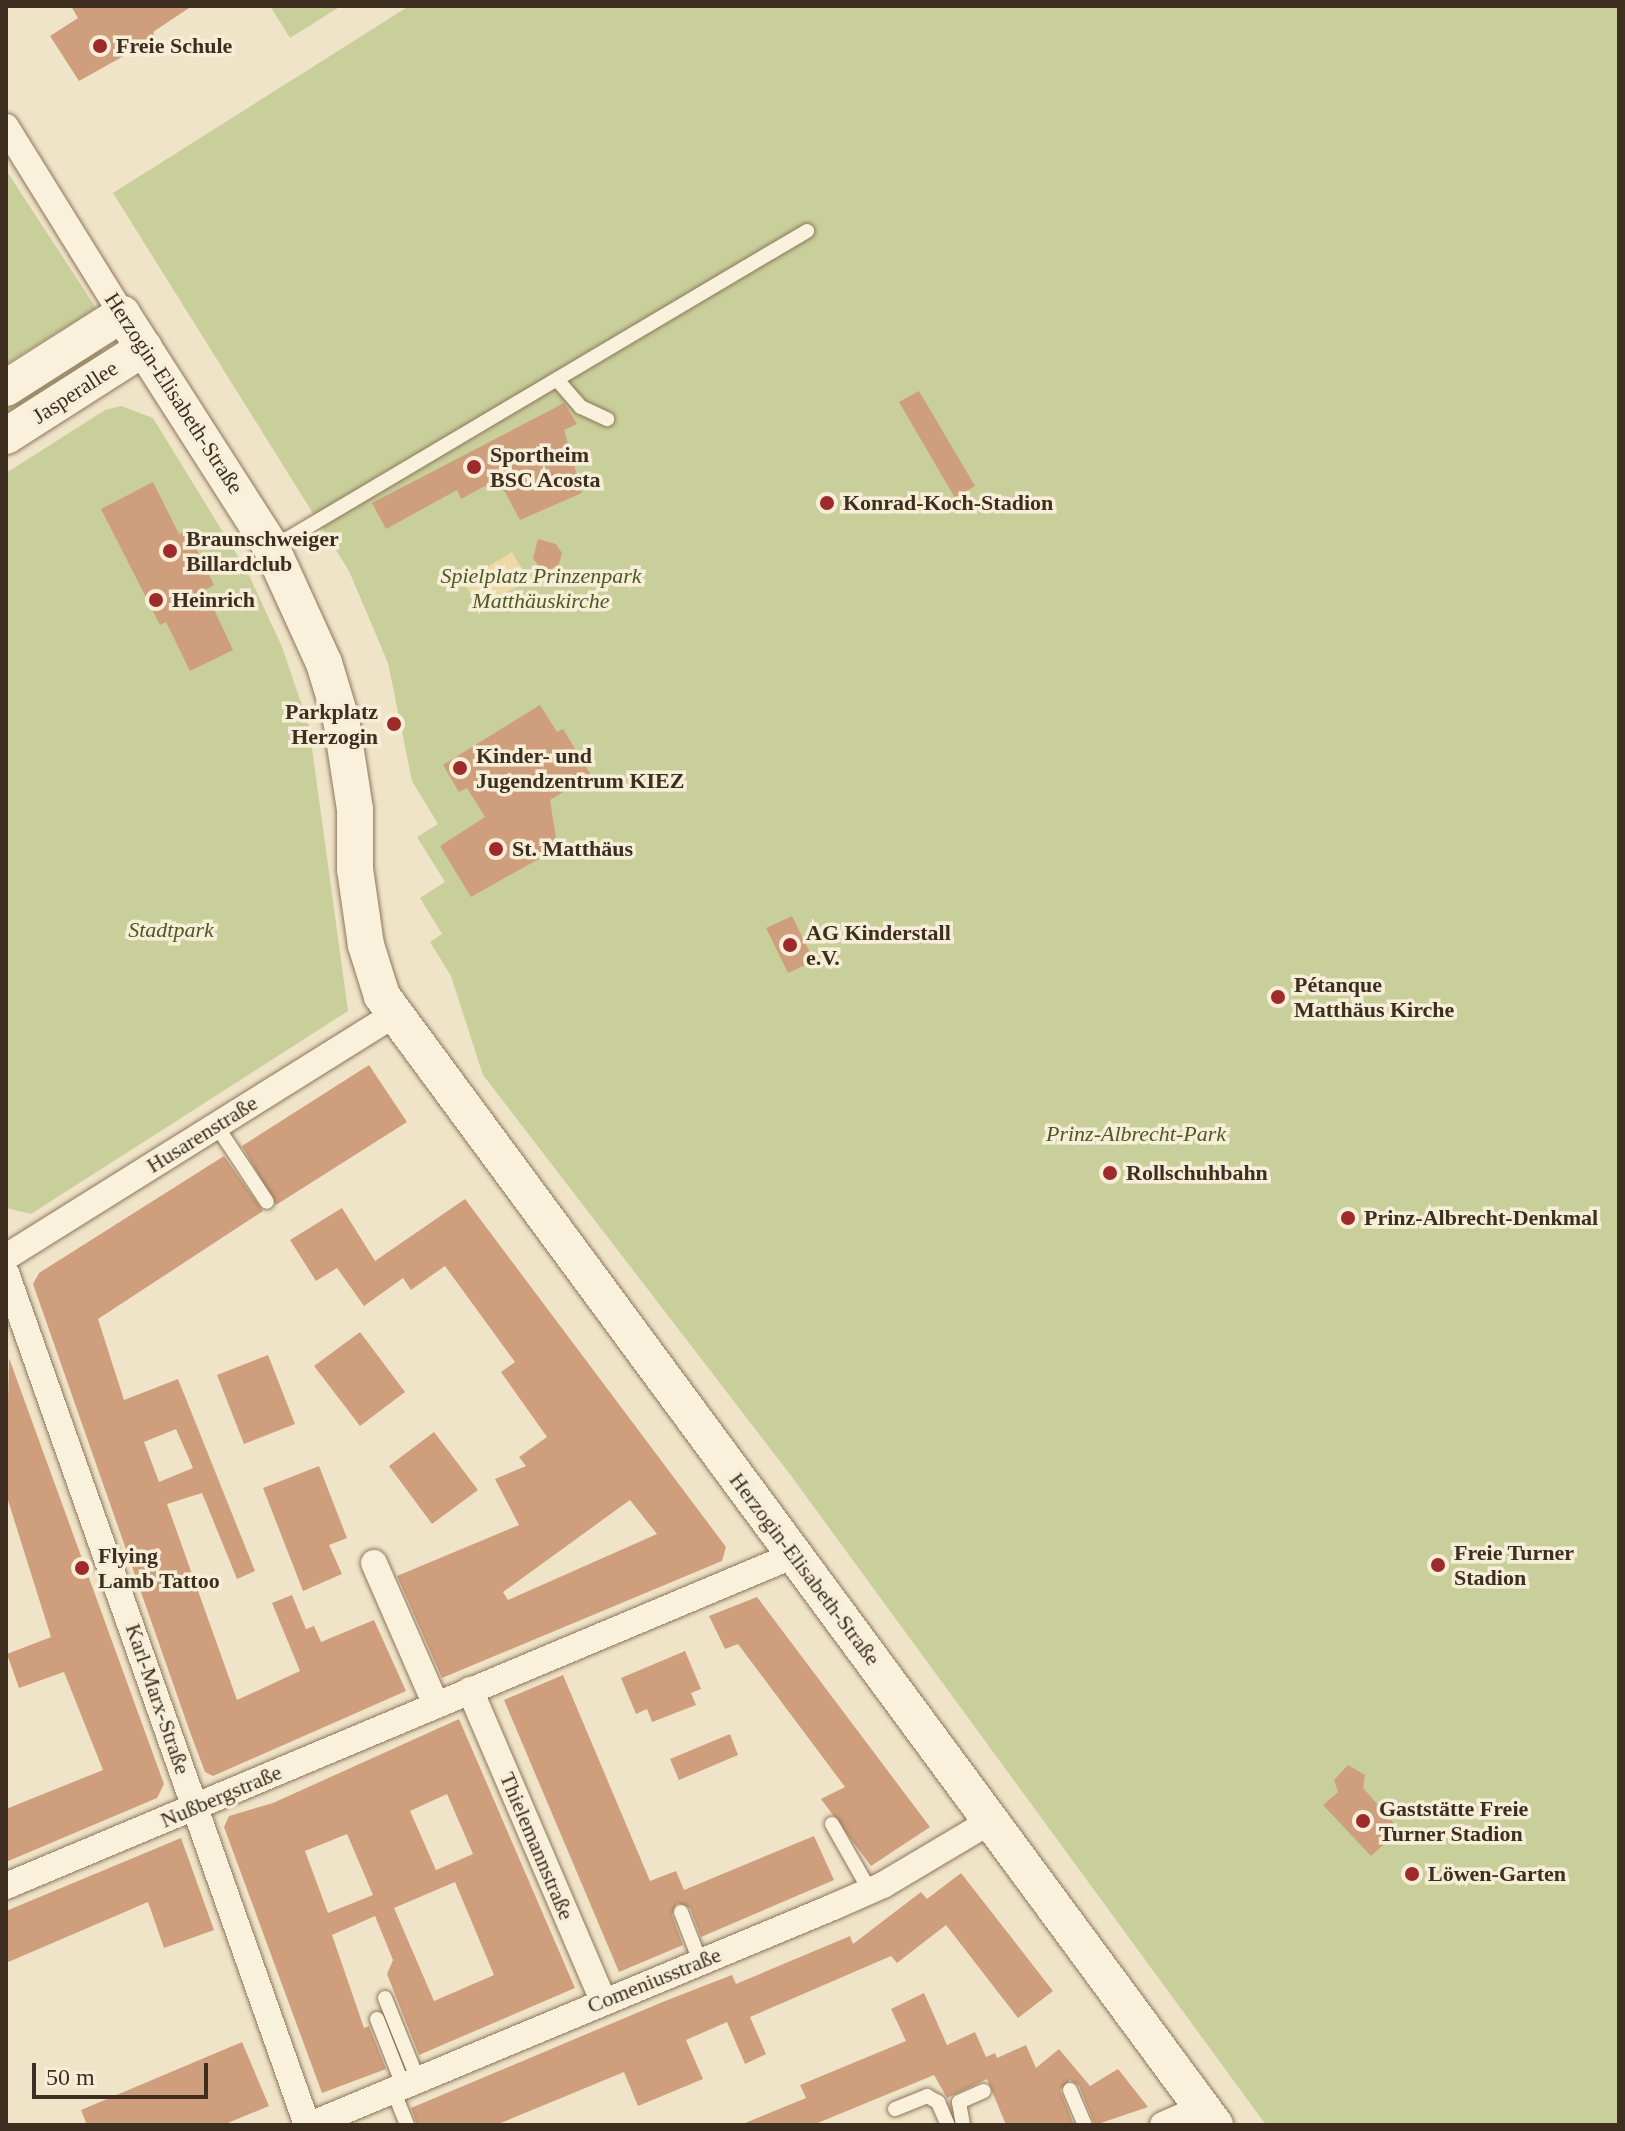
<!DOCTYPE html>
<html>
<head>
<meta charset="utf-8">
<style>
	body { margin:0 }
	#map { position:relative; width:1625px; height:2131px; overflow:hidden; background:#f0e4c8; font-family:"Times New Roman",serif }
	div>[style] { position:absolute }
	.green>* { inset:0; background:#c9cf9b }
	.sand>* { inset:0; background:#ecd9a5 }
	.building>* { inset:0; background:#cf9f7d }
	.roads { filter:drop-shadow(0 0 2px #8d765c) drop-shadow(0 0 2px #8d765c) }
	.lane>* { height:14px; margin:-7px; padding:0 7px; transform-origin:7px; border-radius:7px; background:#faf1dc }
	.street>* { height:26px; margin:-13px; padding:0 13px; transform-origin:13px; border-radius:13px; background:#faf1dc }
	.secondary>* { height:36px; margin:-18px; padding:0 18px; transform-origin:18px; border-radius:18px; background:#faf1dc }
	.dots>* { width:22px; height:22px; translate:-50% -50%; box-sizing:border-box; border:4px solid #f7eed8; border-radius:50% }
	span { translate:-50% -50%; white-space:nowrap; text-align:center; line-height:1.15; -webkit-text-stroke:7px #f7eed8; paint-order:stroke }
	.poi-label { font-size:22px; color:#3d2e20; font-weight:700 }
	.left { translate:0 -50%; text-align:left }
	.right { translate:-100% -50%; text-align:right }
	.street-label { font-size:22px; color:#3d2e20 }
	.park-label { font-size:22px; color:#4d5a26; font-style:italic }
	.frame { position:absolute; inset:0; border:8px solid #3d2e20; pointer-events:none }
	.scale { position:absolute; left:32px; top:2063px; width:176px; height:36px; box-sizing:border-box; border:4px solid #3d2e20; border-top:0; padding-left:10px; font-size:24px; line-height:28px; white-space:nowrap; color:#3d2e20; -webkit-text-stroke:6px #f7eed8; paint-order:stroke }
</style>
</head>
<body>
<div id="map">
	<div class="green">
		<div style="clip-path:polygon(270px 6px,341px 6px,290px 38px)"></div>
		<div style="clip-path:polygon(409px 6px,1619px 6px,1619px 2125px,1266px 2125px,789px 1473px,483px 1075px,451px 976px,430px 942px,442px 934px,420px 898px,445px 882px,417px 837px,438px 824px,412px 781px,388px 663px,349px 571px,113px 193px)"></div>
		<div style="clip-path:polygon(6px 170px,96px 308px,6px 364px)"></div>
		<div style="clip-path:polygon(95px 341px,107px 358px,6px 423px,6px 399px)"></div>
		<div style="clip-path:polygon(121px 406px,153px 418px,248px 573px,282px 647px,309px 726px,348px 1011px,31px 1214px,6px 1208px,6px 473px,105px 410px)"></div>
	</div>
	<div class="sand">
		<div style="clip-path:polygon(512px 552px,528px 580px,479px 608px,463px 581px)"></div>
	</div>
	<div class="building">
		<div style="clip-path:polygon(71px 6px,192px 6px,153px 32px,156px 38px,79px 81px,50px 36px,78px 18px)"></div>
		<div style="clip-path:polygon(919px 391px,975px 486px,955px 498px,899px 402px)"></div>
		<div style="clip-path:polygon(564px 403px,577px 424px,564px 430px,582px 493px,520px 520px,498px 479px,461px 499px,457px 490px,386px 529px,372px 503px)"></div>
		<div style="clip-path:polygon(153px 482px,179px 534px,187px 530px,214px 585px,205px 590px,233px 650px,190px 671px,166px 622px,160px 625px,101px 509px)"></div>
		<div style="clip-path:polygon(538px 539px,556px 544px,562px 553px,559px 564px,550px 570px,539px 567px,533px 558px)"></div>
		<div style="clip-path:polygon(540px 705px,557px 732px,563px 729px,591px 775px,550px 800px,556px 838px,547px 843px,553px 851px,471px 897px,440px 846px,485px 817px,467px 788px,459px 792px,443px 765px)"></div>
		<div style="clip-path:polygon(792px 916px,814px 961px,788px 973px,766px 928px)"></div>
		<div style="clip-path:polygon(369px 1065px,407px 1122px,276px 1205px,242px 1146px)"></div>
		<div style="clip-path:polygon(evenodd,224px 1156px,263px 1211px,98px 1319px,124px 1400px,178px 1379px,255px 1571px,237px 1579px,202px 1493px,167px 1504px,237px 1700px,300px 1671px,272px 1603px,292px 1595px,306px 1629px,314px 1626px,321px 1642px,374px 1620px,406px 1691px,213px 1776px,205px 1772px,190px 1732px,33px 1284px,39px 1273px,224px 1156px,176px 1429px,193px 1468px,159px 1482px,144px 1442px,176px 1429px)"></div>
		<div style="clip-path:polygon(evenodd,465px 1199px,726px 1547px,722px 1561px,442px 1678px,397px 1576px,519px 1525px,495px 1479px,526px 1466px,519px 1457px,547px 1437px,501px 1372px,515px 1362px,445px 1266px,411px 1290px,403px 1278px,364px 1306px,337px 1268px,316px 1281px,290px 1240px,342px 1208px,375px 1261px,465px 1199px,630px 1500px,657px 1534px,508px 1600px,503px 1592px,630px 1500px)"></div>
		<div style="clip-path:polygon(360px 1332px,405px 1392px,360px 1426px,314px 1366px)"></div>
		<div style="clip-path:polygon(268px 1355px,295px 1424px,244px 1444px,217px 1375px)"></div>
		<div style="clip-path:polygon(9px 1358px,164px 1784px,157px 1798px,6px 1862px,6px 1809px,103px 1770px,64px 1672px,19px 1688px,7px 1654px,51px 1637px,6px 1494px)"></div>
		<div style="clip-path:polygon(434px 1432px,478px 1490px,432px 1524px,389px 1466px)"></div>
		<div style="clip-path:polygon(319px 1466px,347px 1538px,329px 1545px,342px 1574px,303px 1591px,263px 1488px)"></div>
		<div style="clip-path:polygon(757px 1597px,930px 1827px,871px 1866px,821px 1799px,845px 1787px,738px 1644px,725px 1649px,709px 1616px)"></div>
		<div style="clip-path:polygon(685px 1651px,701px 1689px,691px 1693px,696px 1705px,652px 1722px,647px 1709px,636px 1714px,621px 1678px)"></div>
		<div style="clip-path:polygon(563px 1675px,650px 1881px,676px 1871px,684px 1890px,814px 1836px,834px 1880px,701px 1937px,690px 1908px,677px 1903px,672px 1915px,683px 1945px,619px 1972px,504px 1700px)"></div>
		<div style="clip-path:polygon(evenodd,459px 1719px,575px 1988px,419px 2055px,387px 1974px,393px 1960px,375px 1916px,332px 1935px,364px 2028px,369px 2026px,386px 2069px,322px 2093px,224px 1827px,229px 1816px,273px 1803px,459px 1719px,447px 1794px,473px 1854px,436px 1870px,410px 1811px,447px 1794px,459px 1719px,347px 1834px,373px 1895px,328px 1913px,305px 1851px,347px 1834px,459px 1719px,455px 1882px,494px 1975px,434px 2001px,394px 1908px,455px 1882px)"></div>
		<div style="clip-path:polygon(730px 1734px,738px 1755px,679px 1780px,670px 1759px)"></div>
		<div style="clip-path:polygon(1348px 1765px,1365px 1775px,1363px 1788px,1400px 1830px,1371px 1856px,1323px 1805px,1338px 1792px,1334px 1780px)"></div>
		<div style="clip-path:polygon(181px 1838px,214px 1930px,164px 1948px,148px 1902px,6px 1963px,6px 1911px)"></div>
		<div style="clip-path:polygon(961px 1873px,1053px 1991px,1018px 2018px,946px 1925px,897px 1963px,891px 1956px,750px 2017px,766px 2054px,745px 2064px,727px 2022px,686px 2040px,703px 2079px,638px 2106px,624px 2072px,496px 2125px,417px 2125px,411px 2108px,665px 2001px,732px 1975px,736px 1984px,850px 1936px,853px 1944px,921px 1892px,927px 1899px)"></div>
		<div style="clip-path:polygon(924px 1993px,947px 2045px,975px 2032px,986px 2057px,995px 2053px,997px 2058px,1026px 2045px,1036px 2068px,1059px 2049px,1090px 2086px,1118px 2069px,1148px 2107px,1095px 2125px,1079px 2086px,1070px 2080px,1060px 2090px,1074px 2125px,1006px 2125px,987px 2079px,947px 2098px,934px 2075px,813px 2125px,740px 2125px,806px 2098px,800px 2085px,906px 2041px,891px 2009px)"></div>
		<div style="clip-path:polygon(242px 2042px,269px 2106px,223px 2125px,87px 2125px,81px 2110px)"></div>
	</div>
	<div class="roads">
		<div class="lane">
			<div style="left:559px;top:382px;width:33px;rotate:49deg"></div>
			<div style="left:581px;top:407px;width:29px;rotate:25deg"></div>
			<div style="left:272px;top:548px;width:622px;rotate:-30.65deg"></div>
			<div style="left:216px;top:1125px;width:92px;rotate:56.5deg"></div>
			<div style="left:832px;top:1824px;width:77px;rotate:60.4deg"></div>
			<div style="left:681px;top:1912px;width:53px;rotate:68.8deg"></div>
			<div style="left:385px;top:1998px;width:88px;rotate:68.1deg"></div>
			<div style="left:377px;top:2019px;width:71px;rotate:68.5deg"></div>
			<div style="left:393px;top:2090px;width:38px;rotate:68deg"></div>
			<div style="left:1070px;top:2090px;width:38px;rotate:67deg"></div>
			<div style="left:895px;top:2109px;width:35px;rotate:-22deg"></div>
			<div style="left:927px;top:2096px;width:13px;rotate:29deg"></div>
			<div style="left:938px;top:2102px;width:25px;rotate:67deg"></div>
			<div style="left:963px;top:2125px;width:23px;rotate:-100deg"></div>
			<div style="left:959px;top:2102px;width:27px;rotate:-24deg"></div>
		</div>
		<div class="street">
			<div style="left:6px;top:127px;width:220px;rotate:58.2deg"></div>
			<div style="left:6px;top:1257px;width:462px;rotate:-32deg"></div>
			<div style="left:6px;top:1273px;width:904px;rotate:70.54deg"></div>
			<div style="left:374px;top:1563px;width:155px;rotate:66.4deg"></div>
			<div style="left:470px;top:1690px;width:338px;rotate:66.8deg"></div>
			<div style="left:6px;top:1886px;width:855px;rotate:-22.78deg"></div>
			<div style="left:310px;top:2125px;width:567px;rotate:-22.63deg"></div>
			<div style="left:833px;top:1907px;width:55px;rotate:-23.7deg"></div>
			<div style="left:883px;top:1885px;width:126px;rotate:-30.7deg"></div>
			<div style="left:1163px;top:2125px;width:43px;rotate:-23.6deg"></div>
		</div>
		<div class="secondary">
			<div style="left:6px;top:388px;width:138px;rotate:-32.5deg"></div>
			<div style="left:122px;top:314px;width:279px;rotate:57.4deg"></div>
			<div style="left:272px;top:549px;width:125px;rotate:65.5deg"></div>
			<div style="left:324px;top:663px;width:59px;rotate:73.1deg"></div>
			<div style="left:341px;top:719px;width:91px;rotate:81.2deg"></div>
			<div style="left:355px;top:809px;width:60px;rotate:90deg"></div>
			<div style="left:355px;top:869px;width:77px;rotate:81.8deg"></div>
			<div style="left:366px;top:945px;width:53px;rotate:72.6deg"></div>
			<div style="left:382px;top:996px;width:1403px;rotate:53.58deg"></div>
			<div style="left:6px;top:436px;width:164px;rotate:-32.5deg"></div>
		</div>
	</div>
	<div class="dots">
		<div style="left:100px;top:46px;background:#9e2a2b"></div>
		<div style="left:474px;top:467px;background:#9e2a2b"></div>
		<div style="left:827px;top:503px;background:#9e2a2b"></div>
		<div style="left:170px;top:551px;background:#9e2a2b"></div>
		<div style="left:156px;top:600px;background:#9e2a2b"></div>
		<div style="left:394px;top:724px;background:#9e2a2b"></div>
		<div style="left:460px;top:768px;background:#9e2a2b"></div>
		<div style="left:496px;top:849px;background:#9e2a2b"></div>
		<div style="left:790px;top:945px;background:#9e2a2b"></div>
		<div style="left:1278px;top:997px;background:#9e2a2b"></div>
		<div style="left:1110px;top:1173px;background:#9e2a2b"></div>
		<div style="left:1348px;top:1218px;background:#9e2a2b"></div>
		<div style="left:1438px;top:1565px;background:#9e2a2b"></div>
		<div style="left:82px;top:1568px;background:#9e2a2b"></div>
		<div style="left:1363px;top:1821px;background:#9e2a2b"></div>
		<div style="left:1412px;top:1874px;background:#9e2a2b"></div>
	</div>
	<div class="poi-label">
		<span class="left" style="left:116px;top:46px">Freie Schule</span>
		<span class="left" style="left:490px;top:467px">Sportheim<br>BSC Acosta</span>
		<span class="left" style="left:843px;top:503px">Konrad-Koch-Stadion</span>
		<span class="left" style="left:186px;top:551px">Braunschweiger<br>Billardclub</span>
		<span class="left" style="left:172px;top:600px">Heinrich</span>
		<span class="right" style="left:378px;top:724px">Parkplatz<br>Herzogin</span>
		<span class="left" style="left:476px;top:768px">Kinder- und<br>Jugendzentrum KIEZ</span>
		<span class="left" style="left:512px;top:849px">St. Matthäus</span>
		<span class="left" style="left:806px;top:945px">AG Kinderstall<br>e.V.</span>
		<span class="left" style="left:1294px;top:997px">Pétanque<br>Matthäus Kirche</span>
		<span class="left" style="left:1126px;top:1173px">Rollschuhbahn</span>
		<span class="left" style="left:1364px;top:1218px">Prinz-Albrecht-Denkmal</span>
		<span class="left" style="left:1454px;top:1565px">Freie Turner<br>Stadion</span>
		<span class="left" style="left:98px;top:1568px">Flying<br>Lamb Tattoo</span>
		<span class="left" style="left:1379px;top:1821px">Gaststätte Freie<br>Turner Stadion</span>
		<span class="left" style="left:1428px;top:1874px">Löwen-Garten</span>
	</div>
	<div class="street-label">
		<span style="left:75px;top:392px;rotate:-33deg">Jasperallee</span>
		<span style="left:174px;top:393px;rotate:57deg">Herzogin-Elisabeth-Straße</span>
		<span style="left:202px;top:1134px;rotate:-32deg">Husarenstraße</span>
		<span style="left:805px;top:1569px;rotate:53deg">Herzogin-Elisabeth-Straße</span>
		<span style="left:158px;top:1699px;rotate:71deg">Karl-Marx-Straße</span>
		<span style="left:221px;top:1796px;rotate:-23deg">Nußbergstraße</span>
		<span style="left:537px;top:1846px;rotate:67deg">Thielemannstraße</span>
		<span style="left:654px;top:1980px;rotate:-22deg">Comeniusstraße</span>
	</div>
	<div class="park-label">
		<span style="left:541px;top:588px">Spielplatz Prinzenpark<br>Matthäuskirche</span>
		<span style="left:171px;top:930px">Stadtpark</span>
		<span style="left:1136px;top:1134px">Prinz-Albrecht-Park</span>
	</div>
	<div class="frame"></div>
	<div class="scale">50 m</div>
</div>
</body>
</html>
